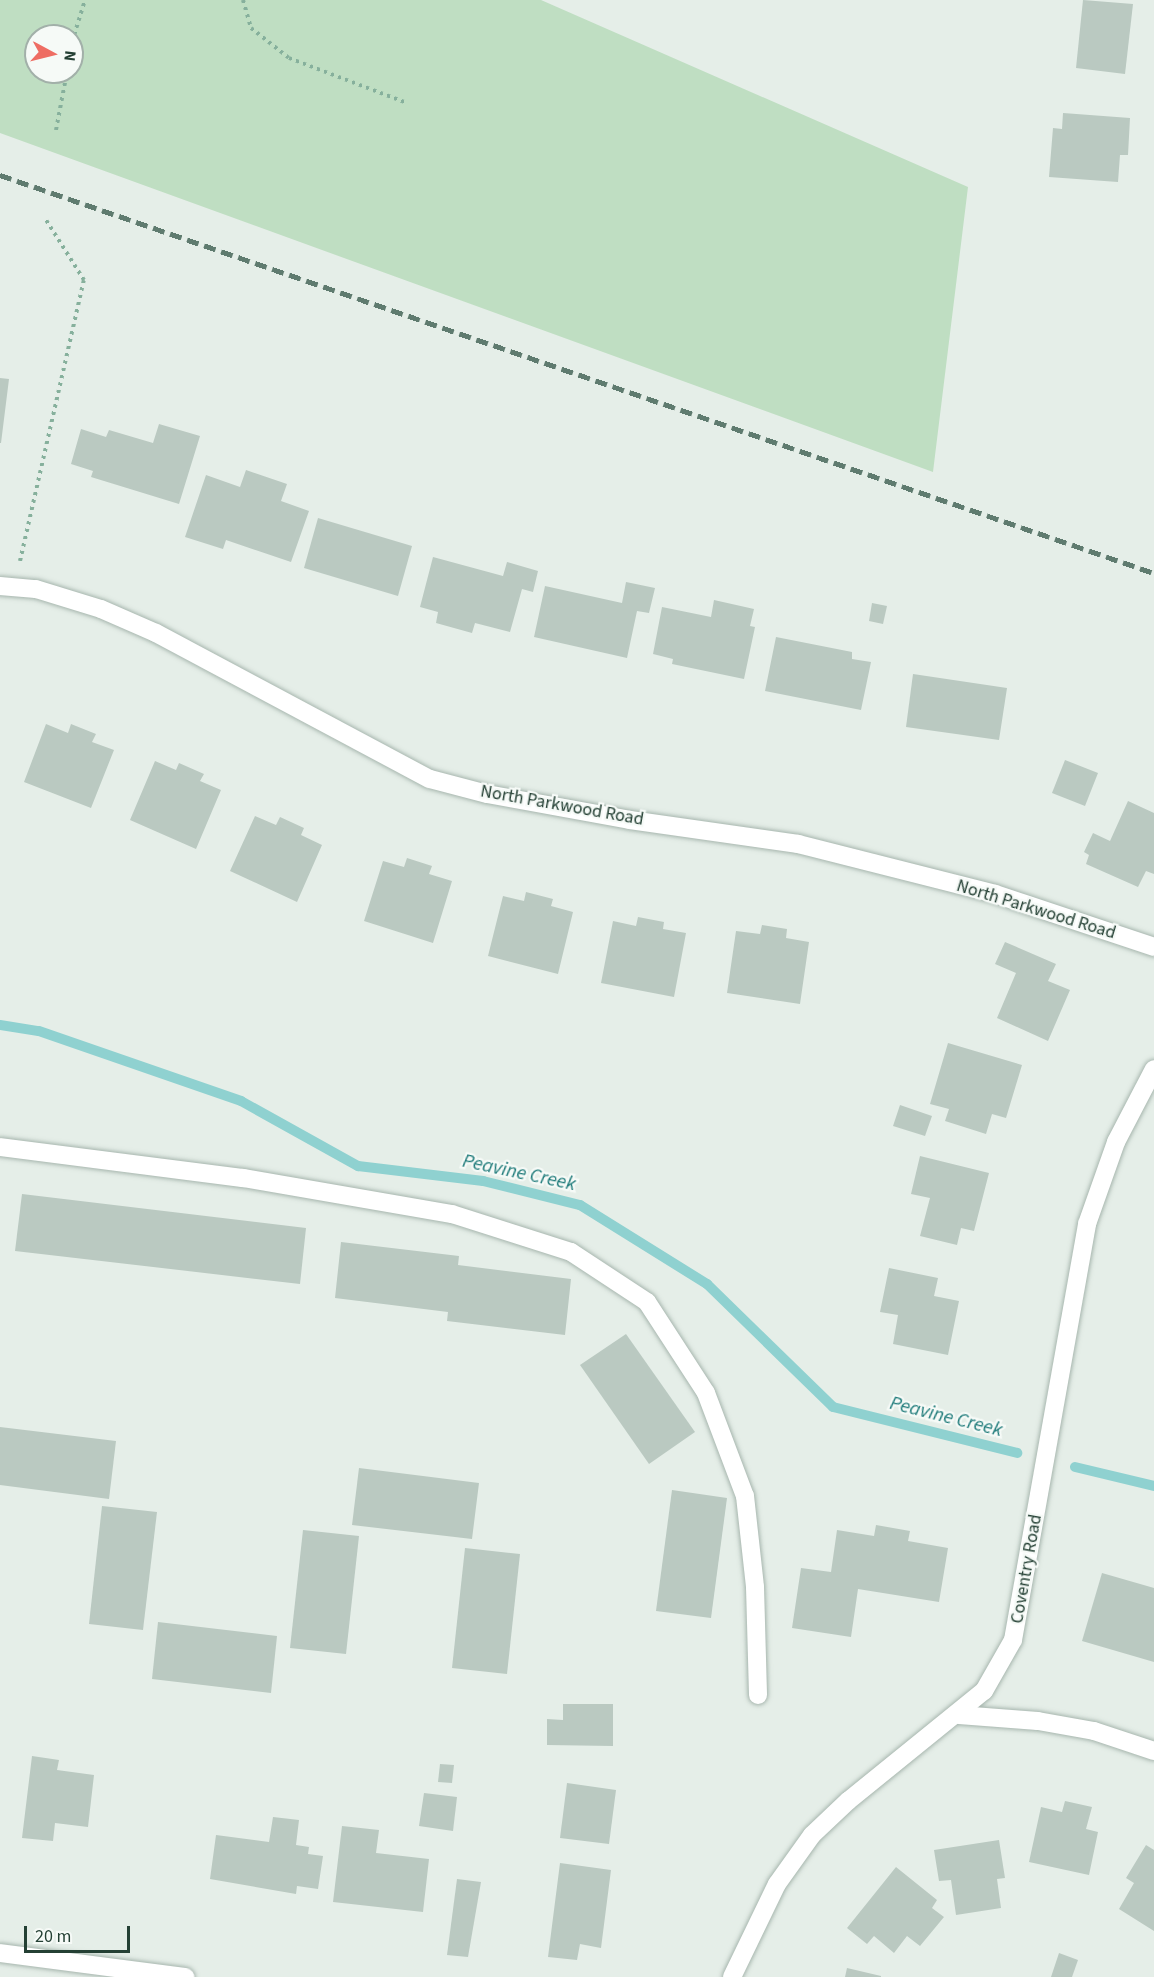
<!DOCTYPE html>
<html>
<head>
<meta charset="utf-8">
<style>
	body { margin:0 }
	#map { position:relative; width:1154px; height:1977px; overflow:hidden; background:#e5eee8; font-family:"Source Sans 3",sans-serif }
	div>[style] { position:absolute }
	.green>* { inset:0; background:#bfdec2 }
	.stream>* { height:10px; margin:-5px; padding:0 5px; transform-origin:5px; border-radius:5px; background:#8fd1d0 }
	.building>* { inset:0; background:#bac9c1 }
	.path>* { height:4px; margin-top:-2px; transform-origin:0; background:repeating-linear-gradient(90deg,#86b09c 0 3px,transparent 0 7.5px) }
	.roads { filter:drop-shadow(0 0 2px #a7b6ae) drop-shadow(0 0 2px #a7b6ae) }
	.service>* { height:18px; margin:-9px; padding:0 9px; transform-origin:9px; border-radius:9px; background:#fff }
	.minor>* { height:18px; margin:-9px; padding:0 9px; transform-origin:9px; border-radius:9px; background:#fff }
	.rail>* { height:4.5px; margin-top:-2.25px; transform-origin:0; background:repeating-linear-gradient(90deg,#5f7b6f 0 12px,transparent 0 18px) }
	span { translate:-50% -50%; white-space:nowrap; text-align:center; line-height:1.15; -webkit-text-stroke:4.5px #f6faf7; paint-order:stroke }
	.street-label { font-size:18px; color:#244034 }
	.water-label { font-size:20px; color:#1f7b7a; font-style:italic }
	.north { position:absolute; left:24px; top:24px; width:60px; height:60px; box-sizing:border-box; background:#f6faf7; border:2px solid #a2b0a9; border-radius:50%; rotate:97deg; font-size:16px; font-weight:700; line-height:24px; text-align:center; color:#244034 }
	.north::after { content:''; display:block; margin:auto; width:21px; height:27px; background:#ee6d63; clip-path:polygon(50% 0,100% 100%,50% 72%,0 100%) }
	.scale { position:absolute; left:24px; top:1926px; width:106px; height:27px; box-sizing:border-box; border:3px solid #244034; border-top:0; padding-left:8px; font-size:18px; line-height:21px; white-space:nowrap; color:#244034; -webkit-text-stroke:4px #f6faf7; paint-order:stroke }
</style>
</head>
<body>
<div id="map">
	<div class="green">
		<div style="clip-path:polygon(evenodd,0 0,541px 0,968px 187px,933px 472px,0 133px,0 0,36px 36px,72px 36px,72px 72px,36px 72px,36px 36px)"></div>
	</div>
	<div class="stream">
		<div style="left:0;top:1025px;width:39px;rotate:9deg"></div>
		<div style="left:39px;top:1031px;width:214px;rotate:19.1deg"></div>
		<div style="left:241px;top:1101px;width:134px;rotate:29.1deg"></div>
		<div style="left:358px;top:1166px;width:126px;rotate:6.8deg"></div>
		<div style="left:483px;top:1181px;width:100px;rotate:13.9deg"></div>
		<div style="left:580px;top:1205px;width:150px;rotate:31.9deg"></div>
		<div style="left:707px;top:1284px;width:176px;rotate:44.3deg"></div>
		<div style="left:833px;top:1407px;width:190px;rotate:14deg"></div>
		<div style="left:1075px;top:1467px;width:81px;rotate:13.5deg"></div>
	</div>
	<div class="building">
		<div style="clip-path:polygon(1083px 0,1133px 4px,1125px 74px,1076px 68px)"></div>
		<div style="clip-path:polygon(1063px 113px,1130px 118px,1128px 155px,1120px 155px,1118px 182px,1049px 177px,1053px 128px,1062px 129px)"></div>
		<div style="clip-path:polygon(0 378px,9px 379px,1px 443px,0 443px)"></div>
		<div style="clip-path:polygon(159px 424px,200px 436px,179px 504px,91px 477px,93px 471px,71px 464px,81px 429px,106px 437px,109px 430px,153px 443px)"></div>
		<div style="clip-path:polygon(246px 470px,287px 484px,281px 501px,309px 511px,291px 562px,226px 540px,223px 549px,185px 537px,206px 475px,240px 487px)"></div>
		<div style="clip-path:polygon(318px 518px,412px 546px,398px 596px,304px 568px)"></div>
		<div style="clip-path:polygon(433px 557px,503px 576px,507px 562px,538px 571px,533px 592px,522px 589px,510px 632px,475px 623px,472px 633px,436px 623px,438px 612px,420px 607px)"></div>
		<div style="clip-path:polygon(626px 582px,655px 588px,649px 613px,637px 611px,627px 658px,534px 637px,545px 586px,622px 603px)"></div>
		<div style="clip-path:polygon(714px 600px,754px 609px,750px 626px,755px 627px,744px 679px,672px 664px,673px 659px,653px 654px,662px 607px,711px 617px)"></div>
		<div style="clip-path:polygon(872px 603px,887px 606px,883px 624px,869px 621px)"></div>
		<div style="clip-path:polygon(776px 637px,852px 652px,852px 659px,871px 662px,861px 710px,765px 691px)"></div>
		<div style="clip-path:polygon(913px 674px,1007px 688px,999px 740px,906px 727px)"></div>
		<div style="clip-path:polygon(46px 724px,68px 733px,71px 724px,96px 734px,92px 742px,114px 750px,91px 808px,24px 782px)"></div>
		<div style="clip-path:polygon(1065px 760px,1098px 773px,1085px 806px,1052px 793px)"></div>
		<div style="clip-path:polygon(155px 761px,176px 770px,179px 763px,204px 774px,200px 781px,221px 790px,196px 849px,130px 820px)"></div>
		<div style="clip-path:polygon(1128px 801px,1154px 813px,1154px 874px,1146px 871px,1138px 887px,1086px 864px,1089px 855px,1084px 852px,1093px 833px,1110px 841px)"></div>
		<div style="clip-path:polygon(255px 816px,276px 825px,280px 817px,304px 828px,301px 835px,322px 845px,297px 902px,230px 871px)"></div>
		<div style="clip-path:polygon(407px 858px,432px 866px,429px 874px,452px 881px,433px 943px,364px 921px,383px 861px,404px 867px)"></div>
		<div style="clip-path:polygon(526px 892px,553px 899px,551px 906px,573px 912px,558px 974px,488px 956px,503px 896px,524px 901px)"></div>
		<div style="clip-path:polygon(638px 917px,664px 922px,663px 929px,686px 933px,674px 997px,601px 983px,613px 921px,636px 926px)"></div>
		<div style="clip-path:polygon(762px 925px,787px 929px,786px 938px,809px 942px,800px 1004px,727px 993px,736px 931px,760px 934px)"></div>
		<div style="clip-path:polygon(1005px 942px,1056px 964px,1048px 981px,1070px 990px,1048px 1041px,997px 1018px,1016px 973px,995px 964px)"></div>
		<div style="clip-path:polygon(948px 1043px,1022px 1065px,1006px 1118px,992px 1114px,986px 1134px,945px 1121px,949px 1109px,930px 1104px)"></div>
		<div style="clip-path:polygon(900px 1105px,932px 1116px,925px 1136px,893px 1126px)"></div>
		<div style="clip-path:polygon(920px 1156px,989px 1173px,974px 1231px,961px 1228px,957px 1245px,920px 1236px,930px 1198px,911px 1194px)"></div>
		<div style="clip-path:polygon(22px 1194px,306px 1228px,300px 1284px,15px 1251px)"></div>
		<div style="clip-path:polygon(341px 1242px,459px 1256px,458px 1265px,571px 1279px,565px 1335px,447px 1321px,448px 1312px,335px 1298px)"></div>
		<div style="clip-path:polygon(889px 1268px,938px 1278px,934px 1296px,959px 1301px,948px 1355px,893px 1344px,898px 1315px,880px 1312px)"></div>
		<div style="clip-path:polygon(626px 1334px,695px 1432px,649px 1464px,580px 1365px)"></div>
		<div style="clip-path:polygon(0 1427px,116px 1441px,109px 1499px,0 1485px)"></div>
		<div style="clip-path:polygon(359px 1468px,479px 1483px,472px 1539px,352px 1525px)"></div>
		<div style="clip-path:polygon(672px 1490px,727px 1498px,711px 1618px,656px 1611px)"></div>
		<div style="clip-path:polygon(102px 1506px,157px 1512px,143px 1630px,89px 1624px)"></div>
		<div style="clip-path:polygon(876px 1525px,910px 1531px,908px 1541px,948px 1548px,939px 1602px,858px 1589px,851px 1637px,792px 1628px,801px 1568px,831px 1572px,837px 1530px,874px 1536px)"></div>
		<div style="clip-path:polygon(303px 1530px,359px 1536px,346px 1654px,290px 1648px)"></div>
		<div style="clip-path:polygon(465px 1548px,520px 1554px,507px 1674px,452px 1668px)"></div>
		<div style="clip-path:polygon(1102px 1573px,1154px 1588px,1154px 1662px,1082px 1641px)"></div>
		<div style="clip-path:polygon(158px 1622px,277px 1636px,271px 1693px,152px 1679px)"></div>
		<div style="clip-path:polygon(563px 1704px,613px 1704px,613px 1746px,547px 1745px,547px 1719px,563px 1720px)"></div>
		<div style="clip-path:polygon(32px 1756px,59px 1760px,57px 1770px,94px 1775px,88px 1827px,55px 1823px,53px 1841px,22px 1838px)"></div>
		<div style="clip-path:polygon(440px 1764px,454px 1765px,452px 1783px,438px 1782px)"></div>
		<div style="clip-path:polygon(567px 1783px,616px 1790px,609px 1844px,560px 1838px)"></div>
		<div style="clip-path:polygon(424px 1793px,457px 1797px,453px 1831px,419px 1826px)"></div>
		<div style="clip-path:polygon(1065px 1801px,1092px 1807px,1086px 1829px,1098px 1832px,1089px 1875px,1029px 1862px,1041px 1807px,1062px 1812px)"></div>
		<div style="clip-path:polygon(273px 1817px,299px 1820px,296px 1845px,309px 1847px,308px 1854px,323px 1856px,318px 1889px,297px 1886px,296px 1894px,210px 1879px,216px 1835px,269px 1842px)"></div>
		<div style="clip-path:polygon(342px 1826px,379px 1830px,376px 1853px,429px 1859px,423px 1912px,333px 1902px)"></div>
		<div style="clip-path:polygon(999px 1840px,1005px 1878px,997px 1879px,1001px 1908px,956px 1915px,951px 1880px,939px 1881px,934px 1850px)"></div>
		<div style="clip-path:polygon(1146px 1845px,1154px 1850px,1154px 1931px,1119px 1909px,1134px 1883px,1126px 1878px)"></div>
		<div style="clip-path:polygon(560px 1863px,611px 1870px,601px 1948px,580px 1944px,577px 1960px,548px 1957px)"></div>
		<div style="clip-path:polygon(896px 1867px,937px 1900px,932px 1908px,944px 1917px,920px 1946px,907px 1936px,894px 1953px,874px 1936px,867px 1944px,847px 1928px)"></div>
		<div style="clip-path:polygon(457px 1879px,481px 1882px,468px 1957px,447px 1955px)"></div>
		<div style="clip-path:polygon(1059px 1953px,1078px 1960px,1072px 1977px,1051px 1977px)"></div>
		<div style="clip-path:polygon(847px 1968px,881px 1976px,881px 1977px,845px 1977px)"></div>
	</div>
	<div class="path">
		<div style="left:243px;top:0;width:29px;rotate:74deg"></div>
		<div style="left:251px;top:28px;width:48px;rotate:38.3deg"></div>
		<div style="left:289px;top:58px;width:126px;rotate:20.9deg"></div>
		<div style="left:72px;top:42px;width:44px;rotate:-72.8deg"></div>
		<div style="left:56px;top:130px;width:59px;rotate:-79.3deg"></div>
		<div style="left:20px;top:561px;width:288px;rotate:-77.2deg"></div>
		<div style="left:84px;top:280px;width:71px;rotate:-122.3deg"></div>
	</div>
	<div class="roads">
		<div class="service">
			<div style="left:0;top:1147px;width:245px;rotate:7.3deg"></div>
			<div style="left:243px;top:1178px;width:212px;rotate:9.8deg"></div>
			<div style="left:452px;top:1214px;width:125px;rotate:17.7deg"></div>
			<div style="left:571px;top:1252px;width:91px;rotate:33.3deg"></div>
			<div style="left:647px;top:1302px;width:108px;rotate:57deg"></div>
			<div style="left:706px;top:1393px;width:110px;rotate:69.3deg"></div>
			<div style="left:745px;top:1496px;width:92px;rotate:83.7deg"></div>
			<div style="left:755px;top:1587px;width:108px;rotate:88.4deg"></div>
		</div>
		<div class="minor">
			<div style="left:0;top:586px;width:36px;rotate:5deg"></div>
			<div style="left:36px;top:589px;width:68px;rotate:17.1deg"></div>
			<div style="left:101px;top:609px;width:60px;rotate:23.6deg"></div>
			<div style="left:156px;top:633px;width:310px;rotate:28.1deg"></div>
			<div style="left:430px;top:779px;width:59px;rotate:14.7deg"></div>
			<div style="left:487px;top:794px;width:145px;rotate:10.3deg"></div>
			<div style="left:630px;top:820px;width:170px;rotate:8.1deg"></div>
			<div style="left:798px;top:844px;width:203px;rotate:14.2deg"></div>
			<div style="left:995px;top:894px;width:168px;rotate:18.4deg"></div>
			<div style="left:959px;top:1715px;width:79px;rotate:4.3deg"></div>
			<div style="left:1038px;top:1721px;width:57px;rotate:10.1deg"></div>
			<div style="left:1094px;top:1731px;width:63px;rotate:18.4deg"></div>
			<div style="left:0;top:1953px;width:187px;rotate:7.4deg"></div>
			<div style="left:732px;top:1977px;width:103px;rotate:-64.2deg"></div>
			<div style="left:777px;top:1884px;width:60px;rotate:-54.5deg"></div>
			<div style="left:812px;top:1835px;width:50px;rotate:-43.4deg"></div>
			<div style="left:848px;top:1801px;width:175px;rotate:-39deg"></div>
			<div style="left:984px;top:1691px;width:59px;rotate:-60.4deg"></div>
			<div style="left:1013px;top:1640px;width:423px;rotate:-79.9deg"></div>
			<div style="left:1087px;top:1224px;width:87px;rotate:-70.5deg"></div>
			<div style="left:1116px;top:1142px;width:82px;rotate:-62.5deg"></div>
		</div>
	</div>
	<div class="rail">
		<div style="left:0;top:175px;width:1221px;rotate:19.03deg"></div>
	</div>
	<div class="street-label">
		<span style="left:562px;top:806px;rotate:10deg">North Parkwood Road</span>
		<span style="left:1036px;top:910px;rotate:17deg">North Parkwood Road</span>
		<span style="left:1027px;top:1569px;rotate:-80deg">Coventry Road</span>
	</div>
	<div class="water-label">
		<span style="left:519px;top:1173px;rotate:12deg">Peavine Creek</span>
		<span style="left:946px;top:1417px;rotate:14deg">Peavine Creek</span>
	</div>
	<div class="north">N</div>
	<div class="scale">20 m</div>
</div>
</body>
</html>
